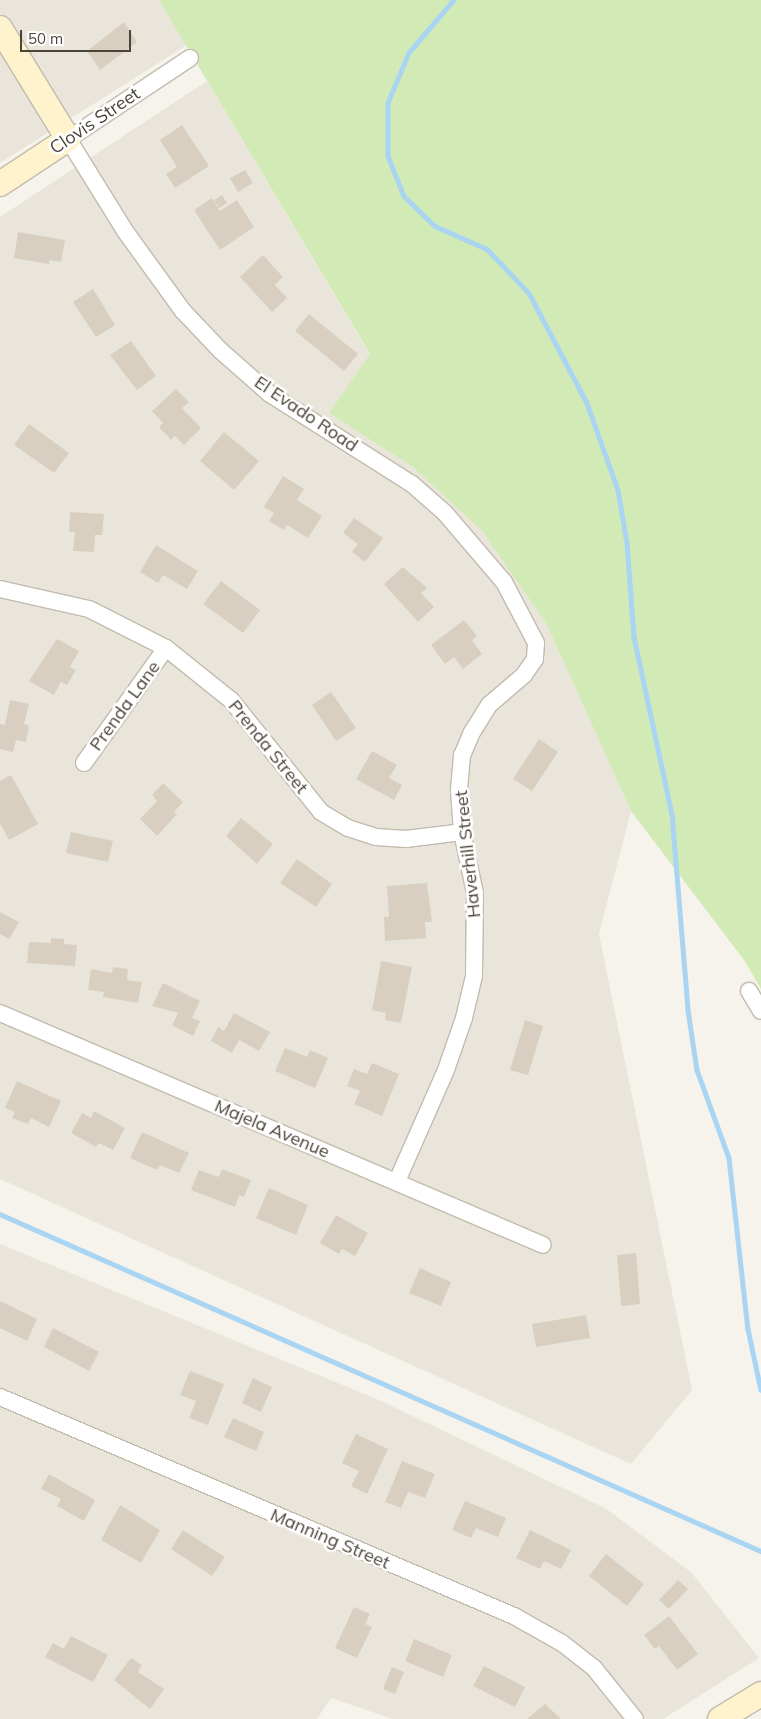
<!DOCTYPE html>
<html>
<head>
<meta charset="utf-8">
<style>
	body { margin:0 }
	#map { position:relative; width:761px; height:1719px; overflow:hidden; background:#f6f3ec; font-family:Mulish,sans-serif }
	div>[style] { position:absolute }
	.residential>* { inset:0; background:#eae5da }
	.green>* { inset:0; background:#d2eab5 }
	.stream>* { height:4.5px; margin:-2.25px; padding:0 2.25px; transform-origin:2.25px; border-radius:2.25px; background:#a9d4f2 }
	.building>* { inset:0; background:#d8cfc1 }
	.roads { filter:drop-shadow(1px 0 #c2bbae) drop-shadow(-1px 0 #c2bbae) drop-shadow(0 1px #c2bbae) drop-shadow(0 -1px #c2bbae) }
	.street>* { height:16px; margin:-8px; padding:0 8px; transform-origin:8px; border-radius:8px; background:#fff }
	.secondary>* { height:24px; margin:-12px; padding:0 12px; transform-origin:12px; border-radius:12px; background:#fff3cd }
	span { translate:-50% -50%; white-space:nowrap; text-align:center; line-height:1.15; -webkit-text-stroke:5px #fff; paint-order:stroke }
	.street-label { font-size:18px; color:#4b4439 }
	.scale { position:absolute; left:20px; top:30px; width:111px; height:22px; box-sizing:border-box; border:2px solid #4b4439; border-top:0; padding-left:6px; font-size:15px; line-height:18px; white-space:nowrap; color:#4b4439; -webkit-text-stroke:4px #fff; paint-order:stroke }
</style>
</head>
<body>
<div id="map">
	<div class="residential">
		<i style="clip-path:polygon(0 0,159px 0,187px 45px,0 163px)"></i>
		<i style="clip-path:polygon(207px 81px,370px 355px,329px 413px,414px 468px,482px 531px,546px 623px,631px 811px,599px 934px,692px 1390px,631px 1464px,0 1179px,0 217px)"></i>
		<i style="clip-path:polygon(0 1244px,379px 1400px,605px 1508px,691px 1572px,759px 1658px,663px 1719px,393px 1719px,331px 1698px,317px 1719px,0 1719px)"></i>
	</div>
	<div class="green">
		<i style="clip-path:polygon(159px 0,761px 0,761px 989px,744px 960px,631px 811px,546px 623px,482px 531px,414px 468px,329px 413px,370px 354px)"></i>
	</div>
	<div class="stream">
		<i style="left:454px;top:0;width:70px;rotate:130.3deg"></i>
		<i style="left:409px;top:53px;width:54px;rotate:112.8deg"></i>
		<i style="left:388px;top:103px;width:53px;rotate:90deg"></i>
		<i style="left:388px;top:156px;width:43px;rotate:68.2deg"></i>
		<i style="left:404px;top:196px;width:43px;rotate:44.1deg"></i>
		<i style="left:435px;top:226px;width:57px;rotate:23.9deg"></i>
		<i style="left:487px;top:249px;width:61px;rotate:46.3deg"></i>
		<i style="left:529px;top:293px;width:124px;rotate:62.2deg"></i>
		<i style="left:587px;top:403px;width:92px;rotate:70.4deg"></i>
		<i style="left:618px;top:490px;width:54px;rotate:80.4deg"></i>
		<i style="left:627px;top:543px;width:94px;rotate:85.7deg"></i>
		<i style="left:634px;top:637px;width:181px;rotate:77.9deg"></i>
		<i style="left:672px;top:814px;width:197px;rotate:85.3deg"></i>
		<i style="left:688px;top:1010px;width:61px;rotate:81.5deg"></i>
		<i style="left:697px;top:1070px;width:94px;rotate:70deg"></i>
		<i style="left:729px;top:1158px;width:172px;rotate:83.7deg"></i>
		<i style="left:748px;top:1329px;width:62px;rotate:78deg"></i>
		<i style="left:0;top:1214px;width:832px;rotate:23.89deg"></i>
	</div>
	<div class="building">
		<i style="clip-path:polygon(124px 22px,137px 42px,100px 70px,87px 51px)"></i>
		<i style="clip-path:polygon(182px 125px,209px 166px,175px 188px,166px 174px,177px 167px,160px 140px)"></i>
		<i style="clip-path:polygon(245px 170px,253px 183px,238px 192px,230px 178px)"></i>
		<i style="clip-path:polygon(222px 195px,227px 203px,219px 208px,214px 200px)"></i>
		<i style="clip-path:polygon(212px 198px,220px 211px,237px 200px,254px 227px,220px 250px,194px 210px)"></i>
		<i style="clip-path:polygon(18px 232px,65px 240px,61px 262px,50px 260px,49px 264px,14px 258px)"></i>
		<i style="clip-path:polygon(263px 255px,283px 277px,275px 285px,287px 298px,272px 312px,240px 277px)"></i>
		<i style="clip-path:polygon(93px 289px,115px 325px,96px 337px,73px 302px)"></i>
		<i style="clip-path:polygon(309px 314px,358px 354px,344px 371px,295px 331px)"></i>
		<i style="clip-path:polygon(131px 341px,156px 376px,137px 390px,110px 355px)"></i>
		<i style="clip-path:polygon(176px 389px,189px 402px,182px 408px,201px 428px,184px 445px,175px 436px,171px 440px,159px 427px,163px 423px,152px 411px)"></i>
		<i style="clip-path:polygon(29px 424px,69px 453px,54px 473px,14px 445px)"></i>
		<i style="clip-path:polygon(224px 432px,259px 461px,234px 490px,200px 461px)"></i>
		<i style="clip-path:polygon(283px 476px,304px 489px,297px 500px,322px 516px,308px 538px,287px 525px,284px 530px,269px 521px,274px 513px,264px 507px)"></i>
		<i style="clip-path:polygon(70px 512px,104px 514px,102px 535px,95px 535px,94px 552px,73px 551px,75px 532px,69px 532px)"></i>
		<i style="clip-path:polygon(354px 518px,383px 538px,365px 562px,352px 552px,358px 544px,343px 533px)"></i>
		<i style="clip-path:polygon(156px 545px,198px 571px,187px 589px,163px 575px,158px 583px,140px 572px)"></i>
		<i style="clip-path:polygon(403px 567px,427px 588px,421px 593px,434px 607px,418px 622px,384px 584px)"></i>
		<i style="clip-path:polygon(221px 581px,260px 610px,243px 633px,203px 604px)"></i>
		<i style="clip-path:polygon(464px 620px,477px 636px,472px 640px,482px 654px,463px 669px,454px 657px,445px 664px,431px 645px)"></i>
		<i style="clip-path:polygon(57px 639px,79px 651px,70px 667px,76px 670px,67px 685px,61px 682px,54px 695px,29px 681px)"></i>
		<i style="clip-path:polygon(331px 692px,356px 728px,336px 741px,312px 705px)"></i>
		<i style="clip-path:polygon(10px 700px,29px 704px,24px 724px,29px 726px,26px 742px,16px 740px,13px 752px,0 749px,0 724px,5px 725px)"></i>
		<i style="clip-path:polygon(539px 739px,558px 752px,532px 791px,513px 779px)"></i>
		<i style="clip-path:polygon(372px 751px,397px 765px,389px 778px,402px 785px,394px 800px,356px 779px)"></i>
		<i style="clip-path:polygon(11px 775px,38px 824px,9px 840px,0 823px,0 781px)"></i>
		<i style="clip-path:polygon(163px 783px,183px 802px,174px 812px,177px 814px,157px 836px,140px 819px,157px 801px,152px 795px)"></i>
		<i style="clip-path:polygon(241px 818px,273px 844px,257px 864px,226px 836px)"></i>
		<i style="clip-path:polygon(71px 832px,113px 841px,108px 862px,66px 853px)"></i>
		<i style="clip-path:polygon(297px 859px,332px 884px,316px 907px,280px 883px)"></i>
		<i style="clip-path:polygon(427px 883px,432px 922px,425px 922px,426px 938px,385px 941px,384px 917px,389px 917px,387px 886px)"></i>
		<i style="clip-path:polygon(0 912px,19px 922px,9px 939px,0 934px)"></i>
		<i style="clip-path:polygon(51px 938px,64px 939px,64px 944px,77px 945px,75px 966px,27px 963px,29px 942px,51px 943px)"></i>
		<i style="clip-path:polygon(381px 961px,412px 967px,401px 1023px,385px 1020px,386px 1013px,372px 1010px)"></i>
		<i style="clip-path:polygon(113px 967px,128px 969px,127px 980px,142px 982px,138px 1003px,103px 997px,104px 992px,88px 990px,91px 969px,112px 973px)"></i>
		<i style="clip-path:polygon(163px 983px,200px 1001px,192px 1018px,200px 1021px,193px 1036px,172px 1025px,178px 1013px,152px 1006px)"></i>
		<i style="clip-path:polygon(234px 1013px,270px 1032px,259px 1051px,239px 1040px,232px 1053px,211px 1041px,218px 1027px,224px 1031px)"></i>
		<i style="clip-path:polygon(525px 1020px,543px 1026px,528px 1075px,510px 1070px)"></i>
		<i style="clip-path:polygon(285px 1048px,307px 1057px,310px 1050px,328px 1058px,315px 1088px,275px 1071px)"></i>
		<i style="clip-path:polygon(372px 1063px,399px 1074px,382px 1116px,354px 1104px,360px 1091px,347px 1086px,354px 1069px,367px 1074px)"></i>
		<i style="clip-path:polygon(17px 1081px,61px 1101px,49px 1127px,31px 1118px,28px 1124px,12px 1118px,15px 1112px,5px 1108px)"></i>
		<i style="clip-path:polygon(94px 1111px,125px 1128px,113px 1150px,99px 1143px,96px 1147px,71px 1133px,82px 1113px,91px 1118px)"></i>
		<i style="clip-path:polygon(142px 1132px,189px 1153px,179px 1173px,160px 1165px,157px 1170px,130px 1158px)"></i>
		<i style="clip-path:polygon(222px 1169px,251px 1180px,244px 1197px,239px 1195px,235px 1207px,191px 1190px,199px 1170px,219px 1177px)"></i>
		<i style="clip-path:polygon(269px 1188px,308px 1205px,296px 1235px,256px 1218px)"></i>
		<i style="clip-path:polygon(336px 1215px,368px 1233px,355px 1256px,342px 1249px,339px 1254px,320px 1243px)"></i>
		<i style="clip-path:polygon(636px 1253px,640px 1304px,621px 1306px,617px 1255px)"></i>
		<i style="clip-path:polygon(420px 1268px,451px 1282px,441px 1306px,409px 1293px)"></i>
		<i style="clip-path:polygon(0 1301px,37px 1319px,27px 1341px,0 1328px)"></i>
		<i style="clip-path:polygon(586px 1315px,590px 1338px,536px 1347px,532px 1324px)"></i>
		<i style="clip-path:polygon(53px 1328px,99px 1352px,89px 1371px,44px 1347px)"></i>
		<i style="clip-path:polygon(190px 1371px,224px 1384px,208px 1425px,189px 1418px,196px 1401px,180px 1395px)"></i>
		<i style="clip-path:polygon(253px 1378px,272px 1387px,261px 1412px,242px 1403px)"></i>
		<i style="clip-path:polygon(233px 1418px,264px 1432px,256px 1451px,224px 1437px)"></i>
		<i style="clip-path:polygon(356px 1434px,388px 1449px,367px 1494px,351px 1486px,359px 1471px,342px 1463px)"></i>
		<i style="clip-path:polygon(402px 1461px,435px 1474px,425px 1498px,408px 1492px,401px 1508px,385px 1502px)"></i>
		<i style="clip-path:polygon(49px 1474px,95px 1500px,84px 1521px,57px 1506px,61px 1499px,41px 1489px)"></i>
		<i style="clip-path:polygon(465px 1501px,506px 1518px,498px 1537px,476px 1528px,471px 1538px,452px 1530px)"></i>
		<i style="clip-path:polygon(120px 1505px,160px 1530px,141px 1563px,101px 1540px)"></i>
		<i style="clip-path:polygon(183px 1530px,225px 1557px,212px 1576px,171px 1549px)"></i>
		<i style="clip-path:polygon(530px 1530px,571px 1550px,561px 1569px,544px 1561px,540px 1569px,516px 1558px)"></i>
		<i style="clip-path:polygon(606px 1554px,644px 1584px,627px 1606px,589px 1576px)"></i>
		<i style="clip-path:polygon(678px 1580px,688px 1589px,669px 1609px,659px 1600px)"></i>
		<i style="clip-path:polygon(354px 1607px,370px 1614px,365px 1624px,372px 1627px,357px 1658px,335px 1648px)"></i>
		<i style="clip-path:polygon(669px 1616px,698px 1654px,677px 1670px,659px 1646px,655px 1649px,644px 1635px)"></i>
		<i style="clip-path:polygon(71px 1636px,108px 1655px,93px 1682px,45px 1657px,53px 1643px,64px 1649px)"></i>
		<i style="clip-path:polygon(414px 1639px,452px 1655px,443px 1677px,405px 1661px)"></i>
		<i style="clip-path:polygon(131px 1658px,142px 1665px,138px 1672px,164px 1689px,150px 1709px,114px 1680px)"></i>
		<i style="clip-path:polygon(484px 1666px,525px 1687px,515px 1707px,473px 1686px)"></i>
		<i style="clip-path:polygon(392px 1667px,404px 1672px,395px 1694px,383px 1689px)"></i>
		<i style="clip-path:polygon(545px 1704px,561px 1719px,527px 1719px)"></i>
	</div>
	<div class="roads">
		<div class="street">
			<i style="left:190px;top:58px;width:146px;rotate:146.4deg"></i>
			<i style="left:68px;top:139px;width:108px;rotate:58.2deg"></i>
			<i style="left:125px;top:231px;width:99px;rotate:54.1deg"></i>
			<i style="left:183px;top:311px;width:55px;rotate:46.5deg"></i>
			<i style="left:221px;top:351px;width:65px;rotate:41.3deg"></i>
			<i style="left:270px;top:394px;width:168px;rotate:32.4deg"></i>
			<i style="left:412px;top:484px;width:44px;rotate:41.3deg"></i>
			<i style="left:445px;top:513px;width:91px;rotate:49.5deg"></i>
			<i style="left:504px;top:582px;width:69px;rotate:62.3deg"></i>
			<i style="left:536px;top:643px;width:16px;rotate:94deg"></i>
			<i style="left:535px;top:659px;width:19px;rotate:125deg"></i>
			<i style="left:524px;top:675px;width:46px;rotate:139.4deg"></i>
			<i style="left:489px;top:705px;width:32px;rotate:122deg"></i>
			<i style="left:472px;top:732px;width:25px;rotate:113deg"></i>
			<i style="left:462px;top:755px;width:36px;rotate:95deg"></i>
			<i style="left:459px;top:791px;width:41px;rotate:85.8deg"></i>
			<i style="left:462px;top:832px;width:62px;rotate:78deg"></i>
			<i style="left:475px;top:893px;width:83px;rotate:90.7deg"></i>
			<i style="left:474px;top:976px;width:43px;rotate:103.4deg"></i>
			<i style="left:464px;top:1018px;width:55px;rotate:109.1deg"></i>
			<i style="left:446px;top:1070px;width:121px;rotate:113.8deg"></i>
			<i style="left:0;top:589px;width:91px;rotate:12.7deg"></i>
			<i style="left:89px;top:609px;width:86px;rotate:26.9deg"></i>
			<i style="left:166px;top:648px;width:83px;rotate:38.7deg"></i>
			<i style="left:231px;top:700px;width:144px;rotate:51.2deg"></i>
			<i style="left:321px;top:812px;width:31px;rotate:31deg"></i>
			<i style="left:348px;top:828px;width:29px;rotate:18deg"></i>
			<i style="left:376px;top:837px;width:30px;rotate:4deg"></i>
			<i style="left:406px;top:839px;width:56px;rotate:-7.1deg"></i>
			<i style="left:84px;top:763px;width:141px;rotate:-54.5deg"></i>
			<i style="left:749px;top:991px;width:23px;rotate:59deg"></i>
			<i style="left:0;top:1013px;width:590px;rotate:23.13deg"></i>
			<i style="left:0;top:1397px;width:559px;rotate:23.08deg"></i>
			<i style="left:514px;top:1616px;width:55px;rotate:29.4deg"></i>
			<i style="left:562px;top:1643px;width:41px;rotate:38deg"></i>
			<i style="left:594px;top:1668px;width:65px;rotate:51.2deg"></i>
		</div>
		<div class="secondary">
			<i style="left:0;top:28px;width:130px;rotate:58.5deg"></i>
			<i style="left:68px;top:139px;width:82px;rotate:146.5deg"></i>
			<i style="left:720px;top:1719px;width:48px;rotate:-31.4deg"></i>
		</div>
	</div>
	<div class="street-label">
		<span style="left:95px;top:121px;rotate:-34deg">Clovis Street</span>
		<span style="left:306px;top:414px;rotate:34deg">El Evado Road</span>
		<span style="left:125px;top:706px;rotate:-54deg">Prenda Lane</span>
		<span style="left:268px;top:747px;rotate:51deg">Prenda Street</span>
		<span style="left:468px;top:854px;rotate:-96deg">Haverhill Street</span>
		<span style="left:272px;top:1129px;rotate:23deg">Majela Avenue</span>
		<span style="left:330px;top:1539px;rotate:23deg">Manning Street</span>
	</div>
	<div class="scale">50 m</div>
</div>
</body>
</html>
